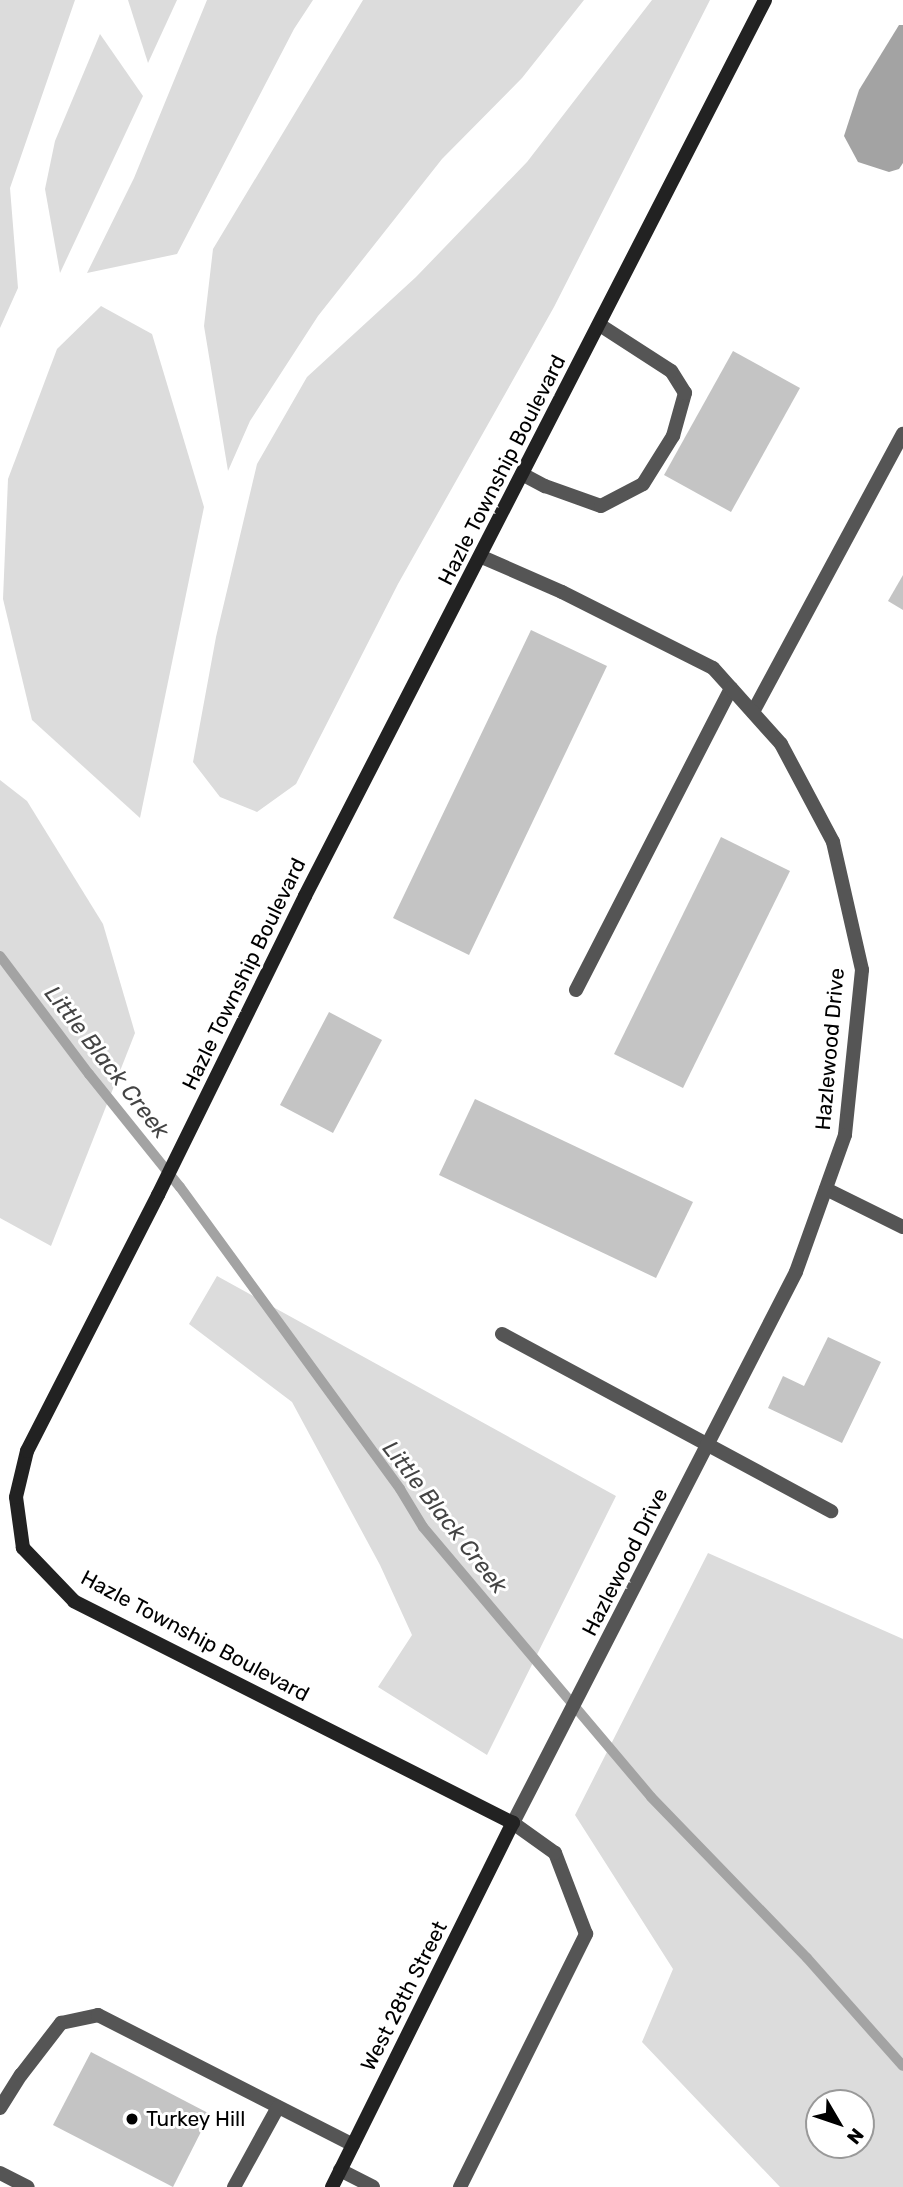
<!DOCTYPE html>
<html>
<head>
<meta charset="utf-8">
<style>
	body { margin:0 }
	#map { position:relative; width:903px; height:2187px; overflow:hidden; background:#fff; font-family:Rubik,sans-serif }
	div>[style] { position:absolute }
	.green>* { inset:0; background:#dcdcdc }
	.water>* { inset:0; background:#a3a3a3 }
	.stream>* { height:10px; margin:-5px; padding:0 5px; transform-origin:5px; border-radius:5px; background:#a3a3a3 }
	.building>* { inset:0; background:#c4c4c4 }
	.lane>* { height:14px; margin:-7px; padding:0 7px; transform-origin:7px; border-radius:7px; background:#555 }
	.street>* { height:14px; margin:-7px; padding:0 7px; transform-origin:7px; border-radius:7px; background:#555 }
	.secondary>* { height:14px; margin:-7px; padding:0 7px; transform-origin:7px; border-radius:7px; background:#222 }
	.dots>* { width:19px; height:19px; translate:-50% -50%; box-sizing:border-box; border:4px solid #fff; border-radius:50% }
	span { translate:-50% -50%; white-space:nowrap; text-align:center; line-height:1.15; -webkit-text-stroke:6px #fff; paint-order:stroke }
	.street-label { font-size:21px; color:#000 }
	.poi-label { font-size:21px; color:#000 }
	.left { translate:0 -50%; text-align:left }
	.water-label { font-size:23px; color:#444; font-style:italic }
	.north { position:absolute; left:805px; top:2089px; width:70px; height:70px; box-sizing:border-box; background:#fff; border:2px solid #999; border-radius:50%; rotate:129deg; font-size:19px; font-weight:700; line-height:28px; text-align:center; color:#000 }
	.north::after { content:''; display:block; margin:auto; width:24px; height:32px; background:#000; clip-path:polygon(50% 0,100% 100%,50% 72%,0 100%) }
</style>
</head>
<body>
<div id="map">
	<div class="green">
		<i style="clip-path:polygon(0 0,75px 0,10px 188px,18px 288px,0 328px)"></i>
		<i style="clip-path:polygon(128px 0,177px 0,148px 63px)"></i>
		<i style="clip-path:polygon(207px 0,313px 0,294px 29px,177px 254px,87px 273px,134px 178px)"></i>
		<i style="clip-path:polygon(363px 0,584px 0,522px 78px,442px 159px,318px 316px,250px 421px,228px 471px,204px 326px,213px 249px)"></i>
		<i style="clip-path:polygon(652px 0,710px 0,554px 307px,398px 584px,296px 784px,257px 812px,220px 797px,193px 762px,216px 637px,257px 464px,307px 377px,416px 277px,527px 162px)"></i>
		<i style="clip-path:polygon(100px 34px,143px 96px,60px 273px,45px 189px,55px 141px)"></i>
		<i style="clip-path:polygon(101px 306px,152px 334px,204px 507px,140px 818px,32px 720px,3px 599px,8px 479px,57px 349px)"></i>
		<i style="clip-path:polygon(0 780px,27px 801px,103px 924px,135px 1033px,51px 1246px,0 1218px)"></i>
		<i style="clip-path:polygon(217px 1276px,616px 1496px,487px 1755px,378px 1687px,412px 1635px,380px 1565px,292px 1402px,189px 1324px)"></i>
		<i style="clip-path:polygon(evenodd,708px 1553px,903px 1639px,903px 2187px,780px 2187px,642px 2042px,673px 1969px,575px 1815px,708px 1553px,819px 2103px,861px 2103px,861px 2145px,819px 2145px,819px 2103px)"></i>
	</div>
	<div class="water">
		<i style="clip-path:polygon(899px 25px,903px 25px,903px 163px,899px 169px,889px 172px,858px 162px,844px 136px,859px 90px)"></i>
	</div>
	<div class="stream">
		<i style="left:0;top:956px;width:148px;rotate:53deg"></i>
		<i style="left:89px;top:1074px;width:145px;rotate:51.2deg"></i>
		<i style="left:180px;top:1187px;width:374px;rotate:53.9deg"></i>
		<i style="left:400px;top:1489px;width:44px;rotate:58.8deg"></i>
		<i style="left:423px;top:1527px;width:353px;rotate:49.8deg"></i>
		<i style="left:651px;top:1797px;width:224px;rotate:45.9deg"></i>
		<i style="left:807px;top:1958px;width:144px;rotate:48.4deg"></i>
	</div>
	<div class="building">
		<i style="clip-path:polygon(733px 351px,800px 388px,731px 512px,664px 475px)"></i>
		<i style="clip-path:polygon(903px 575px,903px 610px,888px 601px)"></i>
		<i style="clip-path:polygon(531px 630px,607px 666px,469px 955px,393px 918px)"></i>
		<i style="clip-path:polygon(721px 837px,790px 871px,683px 1088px,614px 1054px)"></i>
		<i style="clip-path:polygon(329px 1012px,382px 1040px,333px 1133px,280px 1105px)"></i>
		<i style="clip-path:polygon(475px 1099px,693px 1202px,656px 1278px,439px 1175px)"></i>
		<i style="clip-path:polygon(828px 1337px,881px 1362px,842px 1443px,768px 1408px,783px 1376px,804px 1386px)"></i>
		<i style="clip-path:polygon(91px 2052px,210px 2114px,173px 2187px,53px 2125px)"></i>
	</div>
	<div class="lane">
		<i style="left:522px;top:474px;width:26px;rotate:28deg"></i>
		<i style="left:545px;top:486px;width:59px;rotate:19.7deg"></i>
		<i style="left:601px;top:506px;width:47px;rotate:-27.6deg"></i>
		<i style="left:643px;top:484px;width:57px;rotate:-58deg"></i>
		<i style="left:673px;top:436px;width:45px;rotate:-74.4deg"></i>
		<i style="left:685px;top:393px;width:26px;rotate:-122deg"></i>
		<i style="left:671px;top:371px;width:85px;rotate:-147.1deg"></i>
		<i style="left:753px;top:712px;width:316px;rotate:-61.7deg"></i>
		<i style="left:576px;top:990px;width:339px;rotate:-62.8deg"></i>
		<i style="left:826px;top:1189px;width:86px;rotate:26.3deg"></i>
		<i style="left:502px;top:1334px;width:374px;rotate:28.3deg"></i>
		<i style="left:0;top:2108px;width:39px;rotate:-58deg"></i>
		<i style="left:21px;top:2075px;width:66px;rotate:-52.4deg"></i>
		<i style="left:61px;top:2023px;width:38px;rotate:-12deg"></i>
		<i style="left:98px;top:2015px;width:286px;rotate:27deg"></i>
		<i style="left:340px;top:2170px;width:37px;rotate:27deg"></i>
		<i style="left:0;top:2173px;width:31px;rotate:27deg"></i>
		<i style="left:234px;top:2187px;width:91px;rotate:-61.2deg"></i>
		<i style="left:460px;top:2187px;width:283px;rotate:-63.5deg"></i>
		<i style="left:586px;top:1934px;width:87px;rotate:-110.9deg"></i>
		<i style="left:555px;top:1853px;width:52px;rotate:-144.5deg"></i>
	</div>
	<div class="street">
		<i style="left:482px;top:557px;width:87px;rotate:23.6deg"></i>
		<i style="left:562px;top:592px;width:169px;rotate:26.7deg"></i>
		<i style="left:713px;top:668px;width:27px;rotate:48deg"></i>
		<i style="left:731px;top:688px;width:75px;rotate:48.2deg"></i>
		<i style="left:781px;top:744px;width:111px;rotate:62deg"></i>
		<i style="left:833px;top:842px;width:131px;rotate:77.2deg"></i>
		<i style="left:862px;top:970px;width:166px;rotate:95.9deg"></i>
		<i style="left:845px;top:1135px;width:145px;rotate:109.7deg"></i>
		<i style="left:796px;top:1272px;width:619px;rotate:117.19deg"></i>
	</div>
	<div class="secondary">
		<i style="left:332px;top:2187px;width:407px;rotate:-63.6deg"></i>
		<i style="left:513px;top:1823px;width:492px;rotate:-153.2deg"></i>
		<i style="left:74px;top:1601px;width:74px;rotate:-133.9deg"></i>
		<i style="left:23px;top:1548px;width:51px;rotate:-97.8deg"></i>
		<i style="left:16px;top:1497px;width:47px;rotate:-76.6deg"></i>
		<i style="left:27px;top:1451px;width:288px;rotate:-62.9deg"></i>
		<i style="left:158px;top:1195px;width:333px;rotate:-63.8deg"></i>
		<i style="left:305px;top:896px;width:1007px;rotate:-62.82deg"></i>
	</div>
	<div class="dots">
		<i style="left:132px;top:2119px;background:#000"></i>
	</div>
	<div class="street-label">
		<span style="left:502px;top:470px;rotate:-63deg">Hazle Township Boulevard</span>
		<span style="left:244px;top:974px;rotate:-64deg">Hazle Township Boulevard</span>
		<span style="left:830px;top:1049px;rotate:-85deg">Hazlewood Drive</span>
		<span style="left:625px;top:1562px;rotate:-63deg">Hazlewood Drive</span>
		<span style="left:195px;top:1636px;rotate:28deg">Hazle Township Boulevard</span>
		<span style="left:404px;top:1996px;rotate:-63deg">West 28th Street</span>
	</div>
	<div class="poi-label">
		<span class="left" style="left:146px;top:2119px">Turkey Hill</span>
	</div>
	<div class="water-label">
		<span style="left:107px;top:1062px;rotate:52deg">Little Black Creek</span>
		<span style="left:445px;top:1517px;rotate:52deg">Little Black Creek</span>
	</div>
	<div class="north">N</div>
</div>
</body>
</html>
